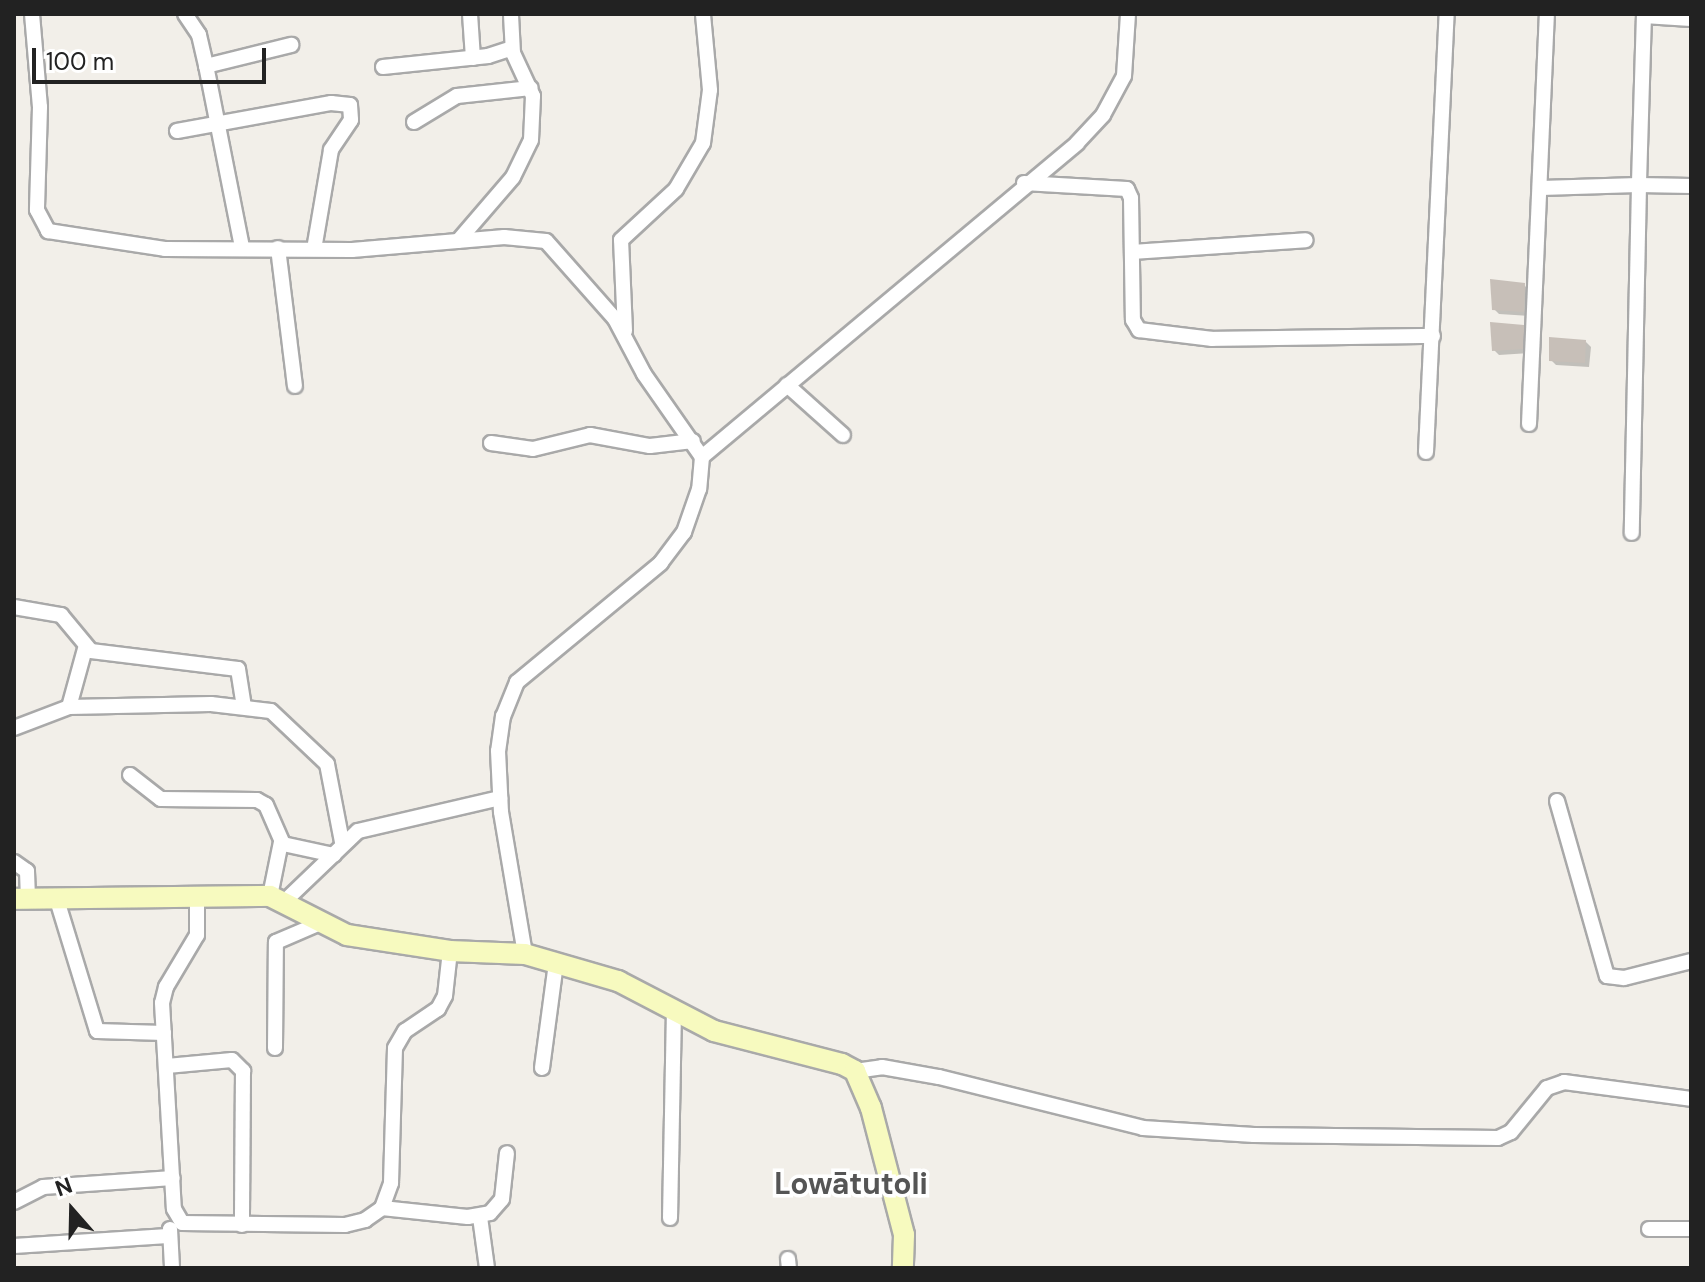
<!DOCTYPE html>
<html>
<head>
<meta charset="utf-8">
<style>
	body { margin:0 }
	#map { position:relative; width:1705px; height:1282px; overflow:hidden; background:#f2efe9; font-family:"DM Sans",sans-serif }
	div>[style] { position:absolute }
	.shadow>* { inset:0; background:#0003 }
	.building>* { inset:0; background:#c7bfb8 }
	.roads { filter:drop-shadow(2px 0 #a9a9a9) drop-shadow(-2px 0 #a9a9a9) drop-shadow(0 2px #a9a9a9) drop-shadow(0 -2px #a9a9a9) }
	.street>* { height:14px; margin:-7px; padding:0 7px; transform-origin:7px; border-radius:7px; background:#fff }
	.secondary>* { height:20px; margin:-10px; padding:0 10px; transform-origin:10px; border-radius:10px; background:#f7fabf }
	span { translate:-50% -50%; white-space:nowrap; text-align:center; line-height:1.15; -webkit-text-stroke:7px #fff; paint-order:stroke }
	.district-label { font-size:30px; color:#555; font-weight:700 }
	.frame { position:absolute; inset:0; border:16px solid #222; pointer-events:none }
	.north { position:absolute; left:32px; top:1170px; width:80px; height:80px; -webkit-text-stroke:6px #fff; paint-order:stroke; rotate:340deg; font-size:22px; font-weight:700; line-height:32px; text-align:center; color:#222 }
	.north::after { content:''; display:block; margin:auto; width:28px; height:36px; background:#222; clip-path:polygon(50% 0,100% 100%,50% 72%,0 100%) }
	.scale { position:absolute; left:32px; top:48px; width:234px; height:36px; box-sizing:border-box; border:4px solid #222; border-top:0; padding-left:10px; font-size:24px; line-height:28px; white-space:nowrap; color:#222; -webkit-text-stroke:6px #fff; paint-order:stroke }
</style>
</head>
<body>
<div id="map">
	<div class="shadow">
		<i style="clip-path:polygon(1524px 285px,1529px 290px,1528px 316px,1499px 314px,1494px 309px)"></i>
		<i style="clip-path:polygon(1523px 327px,1528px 353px,1499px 355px,1494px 350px)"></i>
		<i style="clip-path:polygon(1586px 342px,1591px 347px,1589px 367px,1556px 365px,1551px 360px)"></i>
	</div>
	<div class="building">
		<i style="clip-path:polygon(1490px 279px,1525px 283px,1524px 312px,1492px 310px)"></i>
		<i style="clip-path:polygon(1490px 322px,1524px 325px,1524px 349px,1492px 351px)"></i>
		<i style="clip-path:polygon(1549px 337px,1586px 340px,1585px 363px,1549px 361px)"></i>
	</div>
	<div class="roads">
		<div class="street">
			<i style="left:32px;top:14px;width:93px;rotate:85.1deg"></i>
			<i style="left:40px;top:107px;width:103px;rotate:91.7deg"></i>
			<i style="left:37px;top:210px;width:24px;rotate:62deg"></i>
			<i style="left:48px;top:231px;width:118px;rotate:8.7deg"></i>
			<i style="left:165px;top:249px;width:187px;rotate:0.3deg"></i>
			<i style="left:352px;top:250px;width:153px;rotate:-4.9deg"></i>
			<i style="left:504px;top:237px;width:42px;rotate:5.4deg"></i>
			<i style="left:546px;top:241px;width:104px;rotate:48.5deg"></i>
			<i style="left:615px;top:319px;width:62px;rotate:62.2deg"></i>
			<i style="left:644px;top:374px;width:101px;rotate:55.1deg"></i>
			<i style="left:702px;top:457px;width:32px;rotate:95deg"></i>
			<i style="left:699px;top:489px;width:46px;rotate:109.2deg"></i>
			<i style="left:684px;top:532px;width:39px;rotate:127deg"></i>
			<i style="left:661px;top:563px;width:187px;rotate:140.4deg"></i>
			<i style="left:517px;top:682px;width:37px;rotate:112deg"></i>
			<i style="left:503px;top:716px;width:35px;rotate:98deg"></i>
			<i style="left:498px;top:751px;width:61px;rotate:87.2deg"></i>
			<i style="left:501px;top:812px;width:144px;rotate:80.4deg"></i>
			<i style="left:185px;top:14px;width:25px;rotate:56deg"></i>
			<i style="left:199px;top:35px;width:32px;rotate:77deg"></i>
			<i style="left:470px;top:14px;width:44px;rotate:86.1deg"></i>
			<i style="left:1644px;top:14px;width:171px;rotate:91.7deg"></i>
			<i style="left:1639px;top:185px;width:52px;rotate:1.1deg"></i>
			<i style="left:1644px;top:16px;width:47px;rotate:3.7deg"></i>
			<i style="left:383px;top:67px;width:106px;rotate:-6deg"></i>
			<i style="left:488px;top:56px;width:25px;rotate:-18deg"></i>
			<i style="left:414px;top:122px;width:50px;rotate:-31.2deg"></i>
			<i style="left:457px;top:96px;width:74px;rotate:-6.2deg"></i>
			<i style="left:177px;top:131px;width:157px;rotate:-10.3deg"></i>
			<i style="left:331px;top:103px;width:19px;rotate:6deg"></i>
			<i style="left:350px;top:105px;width:15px;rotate:86deg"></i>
			<i style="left:351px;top:120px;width:36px;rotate:124deg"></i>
			<i style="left:331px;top:150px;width:100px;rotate:99.7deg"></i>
			<i style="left:1024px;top:183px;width:103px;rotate:3.3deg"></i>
			<i style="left:1127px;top:189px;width:10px;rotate:66deg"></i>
			<i style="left:1131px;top:198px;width:122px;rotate:89.1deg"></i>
			<i style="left:1133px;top:320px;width:12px;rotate:59deg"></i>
			<i style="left:1139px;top:330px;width:74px;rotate:7deg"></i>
			<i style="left:1212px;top:339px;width:221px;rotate:-0.8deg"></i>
			<i style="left:1540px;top:188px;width:99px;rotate:-1.7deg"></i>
			<i style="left:1639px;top:185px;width:348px;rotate:91.2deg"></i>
			<i style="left:458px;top:241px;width:84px;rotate:-49.3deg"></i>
			<i style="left:513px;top:177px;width:41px;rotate:-64.1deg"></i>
			<i style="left:531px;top:140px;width:44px;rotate:-87.4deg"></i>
			<i style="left:533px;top:96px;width:47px;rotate:-114.9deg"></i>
			<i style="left:513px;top:53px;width:39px;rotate:-93deg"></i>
			<i style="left:242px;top:247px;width:185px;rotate:-101.2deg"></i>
			<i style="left:206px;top:66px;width:88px;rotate:-13.9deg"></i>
			<i style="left:278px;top:248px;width:139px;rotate:83deg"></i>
			<i style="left:1132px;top:252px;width:174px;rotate:-3.9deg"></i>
			<i style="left:625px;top:331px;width:91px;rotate:-92.5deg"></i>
			<i style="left:621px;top:240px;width:75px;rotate:-42.8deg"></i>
			<i style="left:676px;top:189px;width:53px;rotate:-59.6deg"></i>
			<i style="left:703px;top:143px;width:53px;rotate:-82.5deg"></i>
			<i style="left:710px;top:90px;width:76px;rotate:-95.3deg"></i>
			<i style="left:787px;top:385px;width:75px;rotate:41.8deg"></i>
			<i style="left:1529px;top:424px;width:410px;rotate:-87.5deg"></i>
			<i style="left:491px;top:443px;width:42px;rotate:8.1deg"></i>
			<i style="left:533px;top:449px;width:59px;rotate:-13.8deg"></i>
			<i style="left:590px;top:435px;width:61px;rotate:10.4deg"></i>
			<i style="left:650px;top:446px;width:43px;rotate:-6.6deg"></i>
			<i style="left:1426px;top:452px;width:439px;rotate:-87.3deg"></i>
			<i style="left:702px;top:457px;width:489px;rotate:-39.9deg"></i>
			<i style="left:1077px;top:143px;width:38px;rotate:-47deg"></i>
			<i style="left:1103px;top:115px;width:44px;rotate:-61.7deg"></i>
			<i style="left:1124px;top:76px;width:62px;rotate:-86.3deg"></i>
			<i style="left:14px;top:607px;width:48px;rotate:9.7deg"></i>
			<i style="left:61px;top:615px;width:47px;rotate:50.2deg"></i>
			<i style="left:91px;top:651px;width:148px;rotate:7deg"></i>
			<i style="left:238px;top:669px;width:36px;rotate:81deg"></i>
			<i style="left:69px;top:707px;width:142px;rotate:-1.2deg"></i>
			<i style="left:211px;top:704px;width:60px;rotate:6.7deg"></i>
			<i style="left:271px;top:711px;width:77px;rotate:43.4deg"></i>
			<i style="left:327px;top:764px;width:79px;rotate:79.1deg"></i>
			<i style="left:14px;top:728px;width:59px;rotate:-20.9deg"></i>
			<i style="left:69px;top:707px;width:60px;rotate:-74.6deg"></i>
			<i style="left:130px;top:775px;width:39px;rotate:38deg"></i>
			<i style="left:161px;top:799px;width:96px;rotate:0.6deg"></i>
			<i style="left:257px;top:800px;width:10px;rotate:29deg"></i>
			<i style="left:266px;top:805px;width:43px;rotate:66.4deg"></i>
			<i style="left:283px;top:844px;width:52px;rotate:12.2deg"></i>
			<i style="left:1557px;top:801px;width:182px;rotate:74.1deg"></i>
			<i style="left:1607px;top:976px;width:17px;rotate:7deg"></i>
			<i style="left:1624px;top:978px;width:69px;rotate:-14.2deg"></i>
			<i style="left:14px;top:862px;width:16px;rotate:35deg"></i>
			<i style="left:27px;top:871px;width:29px;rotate:88deg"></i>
			<i style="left:197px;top:895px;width:40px;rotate:90deg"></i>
			<i style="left:197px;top:935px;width:61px;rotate:120.8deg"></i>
			<i style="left:166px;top:987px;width:16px;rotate:104deg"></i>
			<i style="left:162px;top:1003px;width:206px;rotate:86.7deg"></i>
			<i style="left:174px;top:1209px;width:16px;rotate:60deg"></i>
			<i style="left:182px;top:1223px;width:163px;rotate:0.7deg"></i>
			<i style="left:345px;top:1225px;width:21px;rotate:-14deg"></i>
			<i style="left:365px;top:1220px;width:21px;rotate:-35deg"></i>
			<i style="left:382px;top:1208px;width:27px;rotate:-70deg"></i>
			<i style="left:391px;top:1183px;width:135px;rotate:-88.3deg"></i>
			<i style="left:395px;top:1048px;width:20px;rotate:-60deg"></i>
			<i style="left:405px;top:1031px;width:40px;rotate:-34deg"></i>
			<i style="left:438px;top:1009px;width:15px;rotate:-62deg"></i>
			<i style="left:445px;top:996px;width:45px;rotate:-83.7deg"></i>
			<i style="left:270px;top:896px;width:55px;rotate:-78.5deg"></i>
			<i style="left:57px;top:900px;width:137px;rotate:73deg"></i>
			<i style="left:97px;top:1031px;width:67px;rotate:1.7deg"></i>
			<i style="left:285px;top:901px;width:101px;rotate:-43.8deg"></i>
			<i style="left:358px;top:831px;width:146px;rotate:-13.1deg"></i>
			<i style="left:275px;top:1048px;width:106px;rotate:-89.5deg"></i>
			<i style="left:276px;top:942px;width:46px;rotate:-23.2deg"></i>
			<i style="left:167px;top:1066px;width:65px;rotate:-5.3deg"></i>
			<i style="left:232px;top:1060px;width:16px;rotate:45deg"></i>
			<i style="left:243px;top:1071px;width:154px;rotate:90.4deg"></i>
			<i style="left:542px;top:1068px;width:106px;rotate:-82.4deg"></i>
			<i style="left:855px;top:1071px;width:27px;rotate:-8deg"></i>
			<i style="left:882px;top:1067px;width:58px;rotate:10deg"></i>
			<i style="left:939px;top:1077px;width:210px;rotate:14deg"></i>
			<i style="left:1143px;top:1128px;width:111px;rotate:3.6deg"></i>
			<i style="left:1254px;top:1135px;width:244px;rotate:0.7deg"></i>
			<i style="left:1498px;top:1138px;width:14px;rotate:-25deg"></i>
			<i style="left:1511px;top:1132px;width:57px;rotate:-50.7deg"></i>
			<i style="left:1547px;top:1088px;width:18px;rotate:-19deg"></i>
			<i style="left:1564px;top:1082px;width:128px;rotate:7.6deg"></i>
			<i style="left:14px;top:1202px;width:33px;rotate:-27deg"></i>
			<i style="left:43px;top:1187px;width:130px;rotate:-4deg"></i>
			<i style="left:382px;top:1208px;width:86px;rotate:6deg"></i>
			<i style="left:468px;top:1217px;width:22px;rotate:-10deg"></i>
			<i style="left:490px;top:1213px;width:18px;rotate:-49deg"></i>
			<i style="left:502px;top:1199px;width:46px;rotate:-83.8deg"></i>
			<i style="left:480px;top:1217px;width:51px;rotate:82.2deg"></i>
			<i style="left:670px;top:1218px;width:209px;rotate:-88.9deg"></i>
			<i style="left:170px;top:1229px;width:39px;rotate:87deg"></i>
			<i style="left:1649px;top:1229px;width:42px"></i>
			<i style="left:14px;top:1246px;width:154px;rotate:-3.7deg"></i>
			<i style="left:788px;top:1259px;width:9px;rotate:84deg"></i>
		</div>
		<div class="secondary">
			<i style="left:14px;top:899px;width:256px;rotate:-0.7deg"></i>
			<i style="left:270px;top:896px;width:86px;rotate:26.9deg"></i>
			<i style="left:347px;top:935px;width:104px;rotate:8.8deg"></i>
			<i style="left:450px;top:951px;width:75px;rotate:2.3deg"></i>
			<i style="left:525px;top:954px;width:97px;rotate:16.2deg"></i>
			<i style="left:618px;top:981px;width:108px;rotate:27.5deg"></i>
			<i style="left:714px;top:1031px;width:132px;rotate:14.5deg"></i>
			<i style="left:842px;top:1064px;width:15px;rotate:28deg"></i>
			<i style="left:855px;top:1071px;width:40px;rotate:66.6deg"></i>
			<i style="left:871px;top:1108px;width:131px;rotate:75.4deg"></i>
			<i style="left:904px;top:1235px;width:33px;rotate:92deg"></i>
		</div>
	</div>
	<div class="district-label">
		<span style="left:851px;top:1184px">Lowātutoli</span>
	</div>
	<div class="frame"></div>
	<div class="north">N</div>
	<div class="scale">100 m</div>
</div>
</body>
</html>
